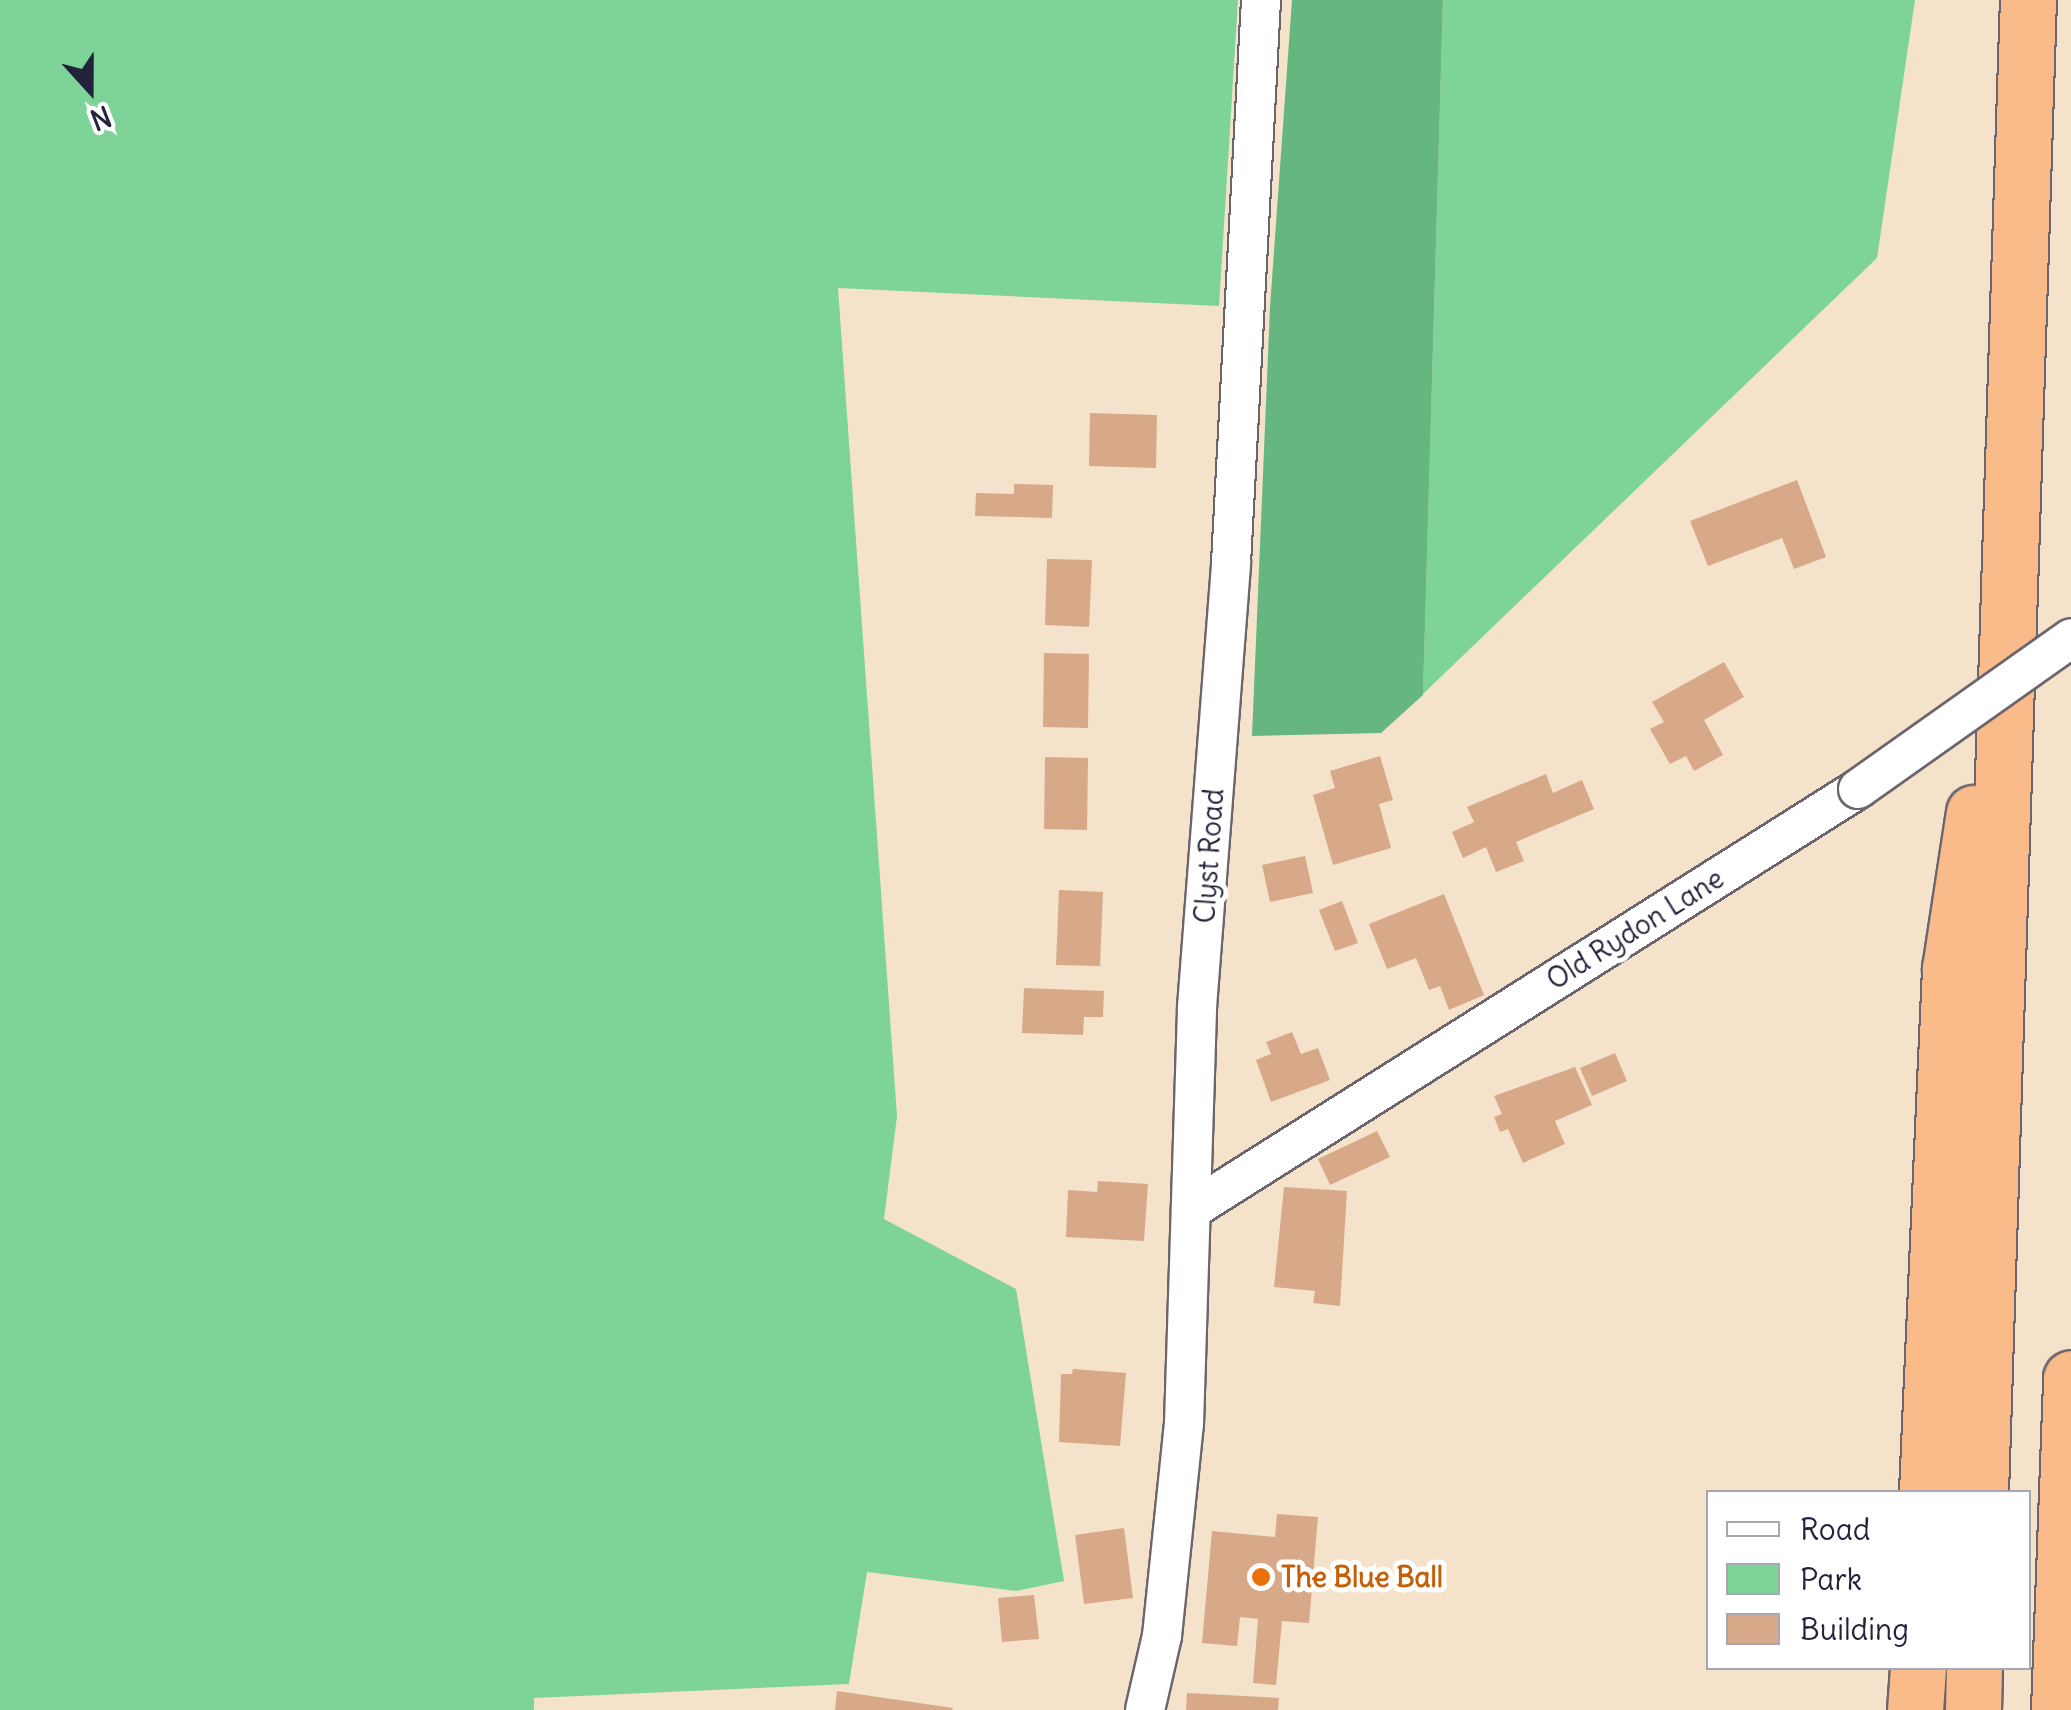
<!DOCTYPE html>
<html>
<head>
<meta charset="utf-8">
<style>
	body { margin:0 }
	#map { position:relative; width:2071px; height:1710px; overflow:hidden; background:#f5e2ca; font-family:Delius,sans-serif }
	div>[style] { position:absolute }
	.green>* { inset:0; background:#7ed498 }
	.forest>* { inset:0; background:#66b680 }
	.building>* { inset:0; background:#d7a989 }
	.roads { filter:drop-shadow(2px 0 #6c656d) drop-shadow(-2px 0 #6c656d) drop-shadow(0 2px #6c656d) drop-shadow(0 -2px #6c656d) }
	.minor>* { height:38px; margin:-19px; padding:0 19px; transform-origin:19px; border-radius:19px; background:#fff }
	.highway>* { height:55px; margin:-27.5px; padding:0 27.5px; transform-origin:27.5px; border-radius:27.5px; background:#fabb8b }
	.bridges { filter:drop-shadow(2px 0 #6c656d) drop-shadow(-2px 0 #6c656d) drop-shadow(0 2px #6c656d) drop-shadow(0 -2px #6c656d) }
	.minor-bridge>* { height:38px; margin:-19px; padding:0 19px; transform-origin:19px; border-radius:19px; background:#fff }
	.dots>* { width:28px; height:28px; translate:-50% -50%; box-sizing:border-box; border:5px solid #fff; border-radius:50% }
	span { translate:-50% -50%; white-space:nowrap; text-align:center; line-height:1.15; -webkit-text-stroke:10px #fff; paint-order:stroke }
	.street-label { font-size:28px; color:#22223b }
	.food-label { font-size:28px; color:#c56008; font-weight:700 }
	.left { translate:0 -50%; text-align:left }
	.legend { position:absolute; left:1706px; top:1490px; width:325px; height:180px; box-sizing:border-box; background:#fff; border:2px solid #a7a7b1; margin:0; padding:12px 18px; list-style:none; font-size:30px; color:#22223b }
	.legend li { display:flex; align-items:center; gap:20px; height:50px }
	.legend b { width:50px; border:2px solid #a7a7b1 }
	.north { position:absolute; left:40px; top:40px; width:100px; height:100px; -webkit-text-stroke:8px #fff; paint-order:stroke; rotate:159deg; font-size:28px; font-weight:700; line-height:40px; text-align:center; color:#22223b }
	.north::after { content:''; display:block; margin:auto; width:35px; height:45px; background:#22223b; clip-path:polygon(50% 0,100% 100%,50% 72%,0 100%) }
</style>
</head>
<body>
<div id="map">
	<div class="green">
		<i style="clip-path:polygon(0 0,1238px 0,1219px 306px,838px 288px,897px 1116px,884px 1219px,1016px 1289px,1064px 1581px,1016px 1591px,867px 1572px,849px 1684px,534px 1698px,534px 1710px,0 1710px)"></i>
		<i style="clip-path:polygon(1443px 0,1915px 0,1877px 258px,1423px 694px)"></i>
	</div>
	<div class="forest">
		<i style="clip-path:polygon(1292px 0,1443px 0,1423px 695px,1381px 733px,1252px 736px,1270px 307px)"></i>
	</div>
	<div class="building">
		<i style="clip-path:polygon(1090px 413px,1157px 415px,1156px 468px,1089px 466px)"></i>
		<i style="clip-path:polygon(1797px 480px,1826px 557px,1794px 569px,1782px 538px,1708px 566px,1690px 521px)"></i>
		<i style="clip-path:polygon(1014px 484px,1053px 485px,1052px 518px,975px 516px,976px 493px,1014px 494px)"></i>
		<i style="clip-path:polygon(1047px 559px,1092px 560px,1089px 627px,1045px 625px)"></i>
		<i style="clip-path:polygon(1044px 653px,1089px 654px,1088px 728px,1043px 727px)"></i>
		<i style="clip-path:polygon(1724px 662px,1744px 697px,1704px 720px,1723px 755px,1694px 771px,1686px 756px,1670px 764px,1650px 729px,1664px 722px,1652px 702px)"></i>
		<i style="clip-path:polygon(1380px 756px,1393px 800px,1379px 804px,1391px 848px,1333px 865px,1313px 795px,1335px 788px,1330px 771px)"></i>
		<i style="clip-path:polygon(1045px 757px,1088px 758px,1087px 830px,1044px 829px)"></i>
		<i style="clip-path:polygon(1546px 774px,1553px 793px,1582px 780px,1594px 809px,1516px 842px,1524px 861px,1496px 872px,1486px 847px,1463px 858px,1452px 832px,1474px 822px,1467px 807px)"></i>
		<i style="clip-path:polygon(1305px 856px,1313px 893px,1270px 902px,1262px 865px)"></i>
		<i style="clip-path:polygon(1059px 890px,1103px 892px,1100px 966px,1056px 965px)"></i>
		<i style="clip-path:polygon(1444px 894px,1484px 995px,1449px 1010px,1440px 986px,1429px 990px,1416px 958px,1387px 969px,1369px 924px)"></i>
		<i style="clip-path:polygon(1342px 901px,1358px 943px,1335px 951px,1319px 910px)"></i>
		<i style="clip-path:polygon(1024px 988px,1104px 991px,1103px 1017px,1084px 1017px,1083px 1035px,1022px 1033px)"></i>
		<i style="clip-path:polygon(1292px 1032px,1301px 1054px,1318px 1048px,1330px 1080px,1271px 1102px,1256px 1060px,1271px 1054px,1266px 1042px)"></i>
		<i style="clip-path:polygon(1615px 1053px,1627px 1081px,1592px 1096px,1580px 1068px)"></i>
		<i style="clip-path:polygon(1575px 1067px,1592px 1105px,1555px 1121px,1565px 1144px,1523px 1163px,1508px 1129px,1500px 1132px,1494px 1117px,1502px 1114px,1494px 1096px)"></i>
		<i style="clip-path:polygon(1377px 1131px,1390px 1157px,1330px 1185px,1318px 1159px)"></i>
		<i style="clip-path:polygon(1098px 1181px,1148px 1184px,1144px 1241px,1066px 1237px,1068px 1190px,1097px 1192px)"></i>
		<i style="clip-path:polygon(1284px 1187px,1347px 1191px,1340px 1306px,1313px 1303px,1315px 1291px,1274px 1287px)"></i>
		<i style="clip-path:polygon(1073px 1369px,1126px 1373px,1120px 1446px,1059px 1442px,1061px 1374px,1072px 1374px)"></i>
		<i style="clip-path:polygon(1277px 1514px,1318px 1517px,1309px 1623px,1282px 1621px,1276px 1685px,1253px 1683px,1258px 1619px,1240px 1617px,1237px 1646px,1202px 1643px,1212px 1531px,1275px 1537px)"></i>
		<i style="clip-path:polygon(1124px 1528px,1133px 1598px,1084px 1604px,1075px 1535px)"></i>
		<i style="clip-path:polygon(1034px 1595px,1039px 1639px,1002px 1642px,998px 1598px)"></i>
		<i style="clip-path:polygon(837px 1691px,953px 1708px,952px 1710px,835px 1710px)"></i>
		<i style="clip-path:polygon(1187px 1693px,1279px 1698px,1278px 1710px,1186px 1710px)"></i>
	</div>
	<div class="roads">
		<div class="minor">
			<i style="left:1191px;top:1210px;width:789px;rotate:-32.26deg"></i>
			<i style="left:1145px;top:1710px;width:76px;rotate:-77.1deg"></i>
			<i style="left:1162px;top:1636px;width:213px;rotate:-84.1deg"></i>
			<i style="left:1184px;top:1424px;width:417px;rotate:-88.2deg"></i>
			<i style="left:1197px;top:1007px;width:445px;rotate:-85.6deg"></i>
			<i style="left:1231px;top:563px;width:564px;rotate:-86.95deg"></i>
		</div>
		<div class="highway">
			<i style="left:1927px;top:1492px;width:524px;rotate:-87.48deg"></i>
			<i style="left:1950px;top:969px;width:158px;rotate:-81.3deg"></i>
			<i style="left:1980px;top:1492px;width:1493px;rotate:-88.16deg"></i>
			<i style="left:1915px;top:1710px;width:42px;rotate:-85.9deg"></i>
			<i style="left:1973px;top:1710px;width:42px;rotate:-88.6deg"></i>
			<i style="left:2059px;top:1710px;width:332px;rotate:-87.9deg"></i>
		</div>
	</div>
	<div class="bridges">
		<div class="minor-bridge">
			<i style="left:1858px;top:789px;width:261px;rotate:-35.3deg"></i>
		</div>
	</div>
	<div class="dots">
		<i style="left:1261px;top:1577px;background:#e8710a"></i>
	</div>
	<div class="street-label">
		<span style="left:1209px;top:856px;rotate:-86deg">Clyst Road</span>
		<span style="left:1635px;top:929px;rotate:-32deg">Old Rydon Lane</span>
	</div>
	<div class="food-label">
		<span class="left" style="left:1281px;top:1577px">The Blue Ball</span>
	</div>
	<ul class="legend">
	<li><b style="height:12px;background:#fff"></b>Road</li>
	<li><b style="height:28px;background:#7ed498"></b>Park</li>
	<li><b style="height:28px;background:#d7a989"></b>Building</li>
	</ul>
	<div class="north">N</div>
</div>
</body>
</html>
